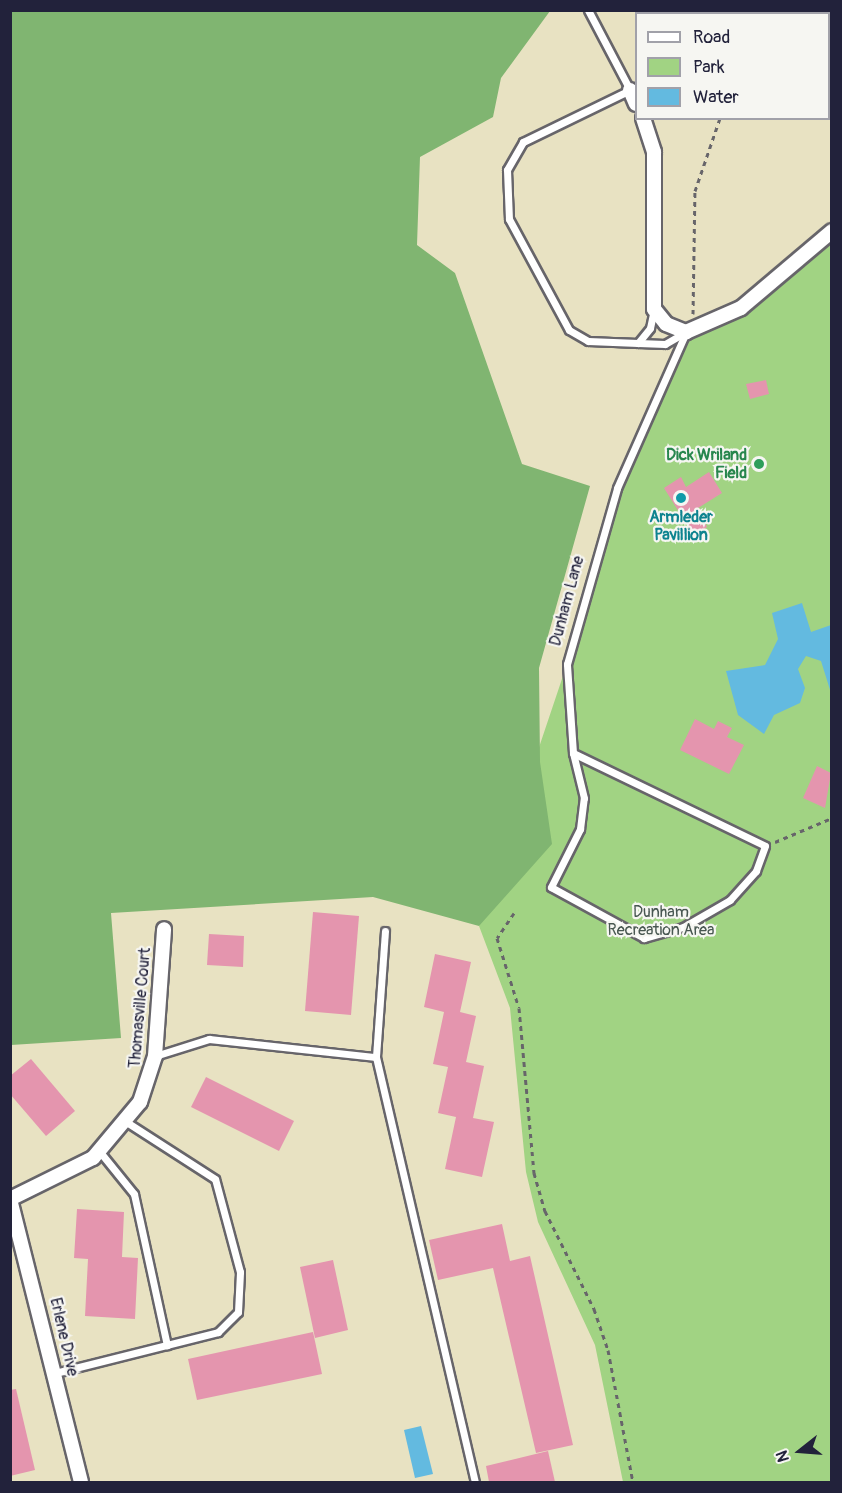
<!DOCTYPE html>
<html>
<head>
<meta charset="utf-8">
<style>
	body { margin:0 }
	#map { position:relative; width:842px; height:1493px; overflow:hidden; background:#e8e2c2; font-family:Pangolin,sans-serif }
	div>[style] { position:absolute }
	.green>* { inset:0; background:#a1d383 }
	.forest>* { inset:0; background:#80b571 }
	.water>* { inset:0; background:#63bae0 }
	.building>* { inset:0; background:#e495ae }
	.path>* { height:3px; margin-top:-1.5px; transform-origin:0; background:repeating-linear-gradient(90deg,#67656a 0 4.5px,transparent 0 9px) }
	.roads { filter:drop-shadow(2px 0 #67656a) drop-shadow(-2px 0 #67656a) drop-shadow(0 2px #67656a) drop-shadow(0 -2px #67656a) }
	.service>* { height:7px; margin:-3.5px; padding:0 3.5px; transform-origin:3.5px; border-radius:3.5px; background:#fff }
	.minor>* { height:14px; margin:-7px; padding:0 7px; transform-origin:7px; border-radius:7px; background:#fff }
	.dots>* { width:16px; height:16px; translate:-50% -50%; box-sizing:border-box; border:3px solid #f6f6f2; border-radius:50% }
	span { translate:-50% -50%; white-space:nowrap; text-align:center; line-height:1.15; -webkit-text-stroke:4.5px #f6f6f2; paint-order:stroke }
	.leisure-label { font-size:16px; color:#27864d; font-weight:700 }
	.right { translate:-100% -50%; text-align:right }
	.culture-label { font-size:16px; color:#0d838f; font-weight:700 }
	.street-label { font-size:16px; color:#22223b }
	.park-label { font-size:16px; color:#485751 }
	.frame { position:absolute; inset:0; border:12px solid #22223b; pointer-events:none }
	.legend { position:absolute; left:635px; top:12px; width:195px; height:108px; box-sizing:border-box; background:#f6f6f2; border:2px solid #a1a1a9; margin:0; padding:8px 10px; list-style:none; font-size:18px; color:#22223b }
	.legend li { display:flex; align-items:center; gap:12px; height:30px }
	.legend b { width:30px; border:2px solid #a1a1a9 }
	.north { position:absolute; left:770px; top:1421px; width:60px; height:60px; -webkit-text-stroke:4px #f6f6f2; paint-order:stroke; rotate:253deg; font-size:16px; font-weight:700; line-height:24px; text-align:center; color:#22223b }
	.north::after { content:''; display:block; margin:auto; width:21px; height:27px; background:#22223b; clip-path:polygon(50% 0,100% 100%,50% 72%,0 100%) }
</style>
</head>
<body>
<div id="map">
	<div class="green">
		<i style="clip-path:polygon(831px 231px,831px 1482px,623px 1482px,595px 1345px,538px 1222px,526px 1172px,510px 1008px,479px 926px,567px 664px,617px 488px,686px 332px,741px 308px)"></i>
	</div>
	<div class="forest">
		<i style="clip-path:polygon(11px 10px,550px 11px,501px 78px,493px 117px,420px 157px,417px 245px,455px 273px,522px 464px,590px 486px,539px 668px,540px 762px,552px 844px,479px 926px,373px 897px,111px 913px,121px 1038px,11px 1045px)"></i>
	</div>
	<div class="water">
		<i style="clip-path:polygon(802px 603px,811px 632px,831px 625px,831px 693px,821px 661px,806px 656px,798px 669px,805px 688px,800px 703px,774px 715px,764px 734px,738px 715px,726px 671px,765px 665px,778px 639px,772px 613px)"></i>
		<i style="clip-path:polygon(421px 1426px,433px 1474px,415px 1478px,404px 1430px)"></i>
	</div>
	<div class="building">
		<i style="clip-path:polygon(766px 380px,769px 394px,750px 399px,746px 384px)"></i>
		<i style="clip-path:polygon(709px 472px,722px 493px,698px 508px,707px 527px,694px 536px,664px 488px,681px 477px,686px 487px)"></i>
		<i style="clip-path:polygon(695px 719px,714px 729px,718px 721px,732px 728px,727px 737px,744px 745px,729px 774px,680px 750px)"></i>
		<i style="clip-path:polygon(817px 766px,831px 773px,825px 808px,803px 798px)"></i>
		<i style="clip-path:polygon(313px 912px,359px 916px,351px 1015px,305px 1011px)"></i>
		<i style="clip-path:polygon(209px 934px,244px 936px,243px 967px,207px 965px)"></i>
		<i style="clip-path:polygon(435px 954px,471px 962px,460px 1012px,476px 1016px,466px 1062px,484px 1066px,473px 1118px,494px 1122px,482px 1177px,445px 1169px,456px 1117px,438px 1113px,448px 1067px,433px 1064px,444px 1012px,424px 1007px)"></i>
		<i style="clip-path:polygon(31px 1059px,75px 1111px,46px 1136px,10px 1094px,10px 1076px)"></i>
		<i style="clip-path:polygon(206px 1077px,294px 1121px,279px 1151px,191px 1107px)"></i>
		<i style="clip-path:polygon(77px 1209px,124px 1212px,122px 1257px,138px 1258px,135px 1319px,85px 1316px,88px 1259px,74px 1258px)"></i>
		<i style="clip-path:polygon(502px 1224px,510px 1261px,530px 1256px,573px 1445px,536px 1453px,493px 1268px,438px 1280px,429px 1240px)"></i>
		<i style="clip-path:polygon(333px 1260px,348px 1330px,315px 1338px,300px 1267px)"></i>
		<i style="clip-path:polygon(313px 1332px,322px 1374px,197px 1400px,188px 1359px)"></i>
		<i style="clip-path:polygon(16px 1389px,35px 1470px,10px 1476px,10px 1390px)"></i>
		<i style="clip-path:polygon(548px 1451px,555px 1482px,489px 1482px,486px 1466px)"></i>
	</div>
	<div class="path">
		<i style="left:775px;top:10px;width:4px;rotate:76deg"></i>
		<i style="left:693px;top:314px;width:123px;rotate:-89.1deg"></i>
		<i style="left:695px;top:191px;width:77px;rotate:-71.1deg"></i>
		<i style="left:775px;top:842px;width:62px;rotate:-22.8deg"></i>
		<i style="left:514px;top:913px;width:30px;rotate:124deg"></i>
		<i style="left:497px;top:938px;width:73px;rotate:72.6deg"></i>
		<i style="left:519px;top:1008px;width:166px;rotate:84.8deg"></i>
		<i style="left:534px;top:1173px;width:40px;rotate:74deg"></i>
		<i style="left:545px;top:1211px;width:110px;rotate:63.4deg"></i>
		<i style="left:594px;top:1309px;width:43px;rotate:71.1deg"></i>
		<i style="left:608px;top:1350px;width:134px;rotate:79.3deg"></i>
	</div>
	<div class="roads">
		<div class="service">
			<i style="left:588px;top:10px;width:90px;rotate:62.3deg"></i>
			<i style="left:630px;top:90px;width:119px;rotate:154.1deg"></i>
			<i style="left:523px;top:142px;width:32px;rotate:120deg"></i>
			<i style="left:507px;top:170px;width:49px;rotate:87.7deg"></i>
			<i style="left:509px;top:219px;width:126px;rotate:61.6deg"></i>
			<i style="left:569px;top:330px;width:22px;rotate:30deg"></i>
			<i style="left:588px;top:341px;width:50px;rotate:2.3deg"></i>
			<i style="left:638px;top:343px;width:19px;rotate:-51deg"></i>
			<i style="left:650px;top:328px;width:19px;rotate:-78deg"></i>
			<i style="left:638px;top:343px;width:27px;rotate:2deg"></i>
			<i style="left:665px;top:344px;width:22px;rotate:-30deg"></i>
			<i style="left:573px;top:753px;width:213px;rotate:25.8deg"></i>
			<i style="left:765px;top:846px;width:27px;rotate:110deg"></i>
			<i style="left:756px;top:871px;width:39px;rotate:132deg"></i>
			<i style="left:730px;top:900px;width:54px;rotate:150.1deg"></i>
			<i style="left:683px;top:927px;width:41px;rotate:164.2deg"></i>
			<i style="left:644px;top:938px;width:106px;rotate:-151.3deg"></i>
			<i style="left:551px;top:887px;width:65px;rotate:-63.4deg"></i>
			<i style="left:580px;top:829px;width:31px;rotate:-83deg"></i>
			<i style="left:584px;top:798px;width:46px;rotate:-103.7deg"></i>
			<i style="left:573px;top:753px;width:89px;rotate:-93.9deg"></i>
			<i style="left:567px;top:664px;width:183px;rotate:-74.1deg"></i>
			<i style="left:617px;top:488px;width:171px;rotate:-66.1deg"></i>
			<i style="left:385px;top:931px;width:126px;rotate:94.1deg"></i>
			<i style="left:376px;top:1057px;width:436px;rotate:76.9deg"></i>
			<i style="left:155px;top:1056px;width:57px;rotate:-17.5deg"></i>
			<i style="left:209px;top:1039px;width:168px;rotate:6.2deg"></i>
			<i style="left:100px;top:1152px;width:54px;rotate:51deg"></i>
			<i style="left:134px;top:1194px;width:155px;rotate:77.7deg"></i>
			<i style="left:55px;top:1373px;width:168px;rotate:-14.1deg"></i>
			<i style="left:218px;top:1332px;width:28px;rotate:-45deg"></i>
			<i style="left:238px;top:1312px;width:40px;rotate:-87.1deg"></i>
			<i style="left:240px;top:1272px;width:96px;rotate:-105deg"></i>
			<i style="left:215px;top:1179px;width:103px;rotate:-147.2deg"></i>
		</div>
		<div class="minor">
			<i style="left:630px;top:90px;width:15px;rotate:67deg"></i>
			<i style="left:643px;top:118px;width:36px;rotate:72deg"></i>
			<i style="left:654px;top:152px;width:157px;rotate:90deg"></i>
			<i style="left:654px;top:309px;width:19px;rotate:51deg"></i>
			<i style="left:666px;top:324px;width:22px;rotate:22deg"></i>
			<i style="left:686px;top:332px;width:60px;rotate:-23.6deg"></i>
			<i style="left:741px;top:308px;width:119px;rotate:-40.2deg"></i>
			<i style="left:81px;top:1482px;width:292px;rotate:-104.1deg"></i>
			<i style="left:10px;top:1199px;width:93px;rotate:-26.3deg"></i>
			<i style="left:93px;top:1158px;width:73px;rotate:-50deg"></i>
			<i style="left:140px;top:1102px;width:48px;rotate:-71.9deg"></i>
			<i style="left:155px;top:1056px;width:127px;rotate:-85.9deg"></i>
		</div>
	</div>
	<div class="dots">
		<i style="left:759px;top:464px;background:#2e9e5b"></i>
		<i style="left:681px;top:498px;background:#0f9aa8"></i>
	</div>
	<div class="leisure-label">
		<span class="right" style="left:747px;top:464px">Dick Wriland<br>Field</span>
	</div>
	<div class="culture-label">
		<span style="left:681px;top:526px">Armleder<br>Pavillion</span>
	</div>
	<div class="street-label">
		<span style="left:567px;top:601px;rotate:-75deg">Dunham Lane</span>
		<span style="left:140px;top:1008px;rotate:-85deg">Thomasville Court</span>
		<span style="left:64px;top:1337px;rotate:77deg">Erlene Drive</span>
	</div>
	<div class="park-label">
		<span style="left:661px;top:921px">Dunham<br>Recreation Area</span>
	</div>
	<div class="frame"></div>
	<ul class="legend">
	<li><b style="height:8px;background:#fff"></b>Road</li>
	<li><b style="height:16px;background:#a1d383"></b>Park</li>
	<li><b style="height:16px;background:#63bae0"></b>Water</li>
	</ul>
	<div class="north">N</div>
</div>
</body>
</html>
